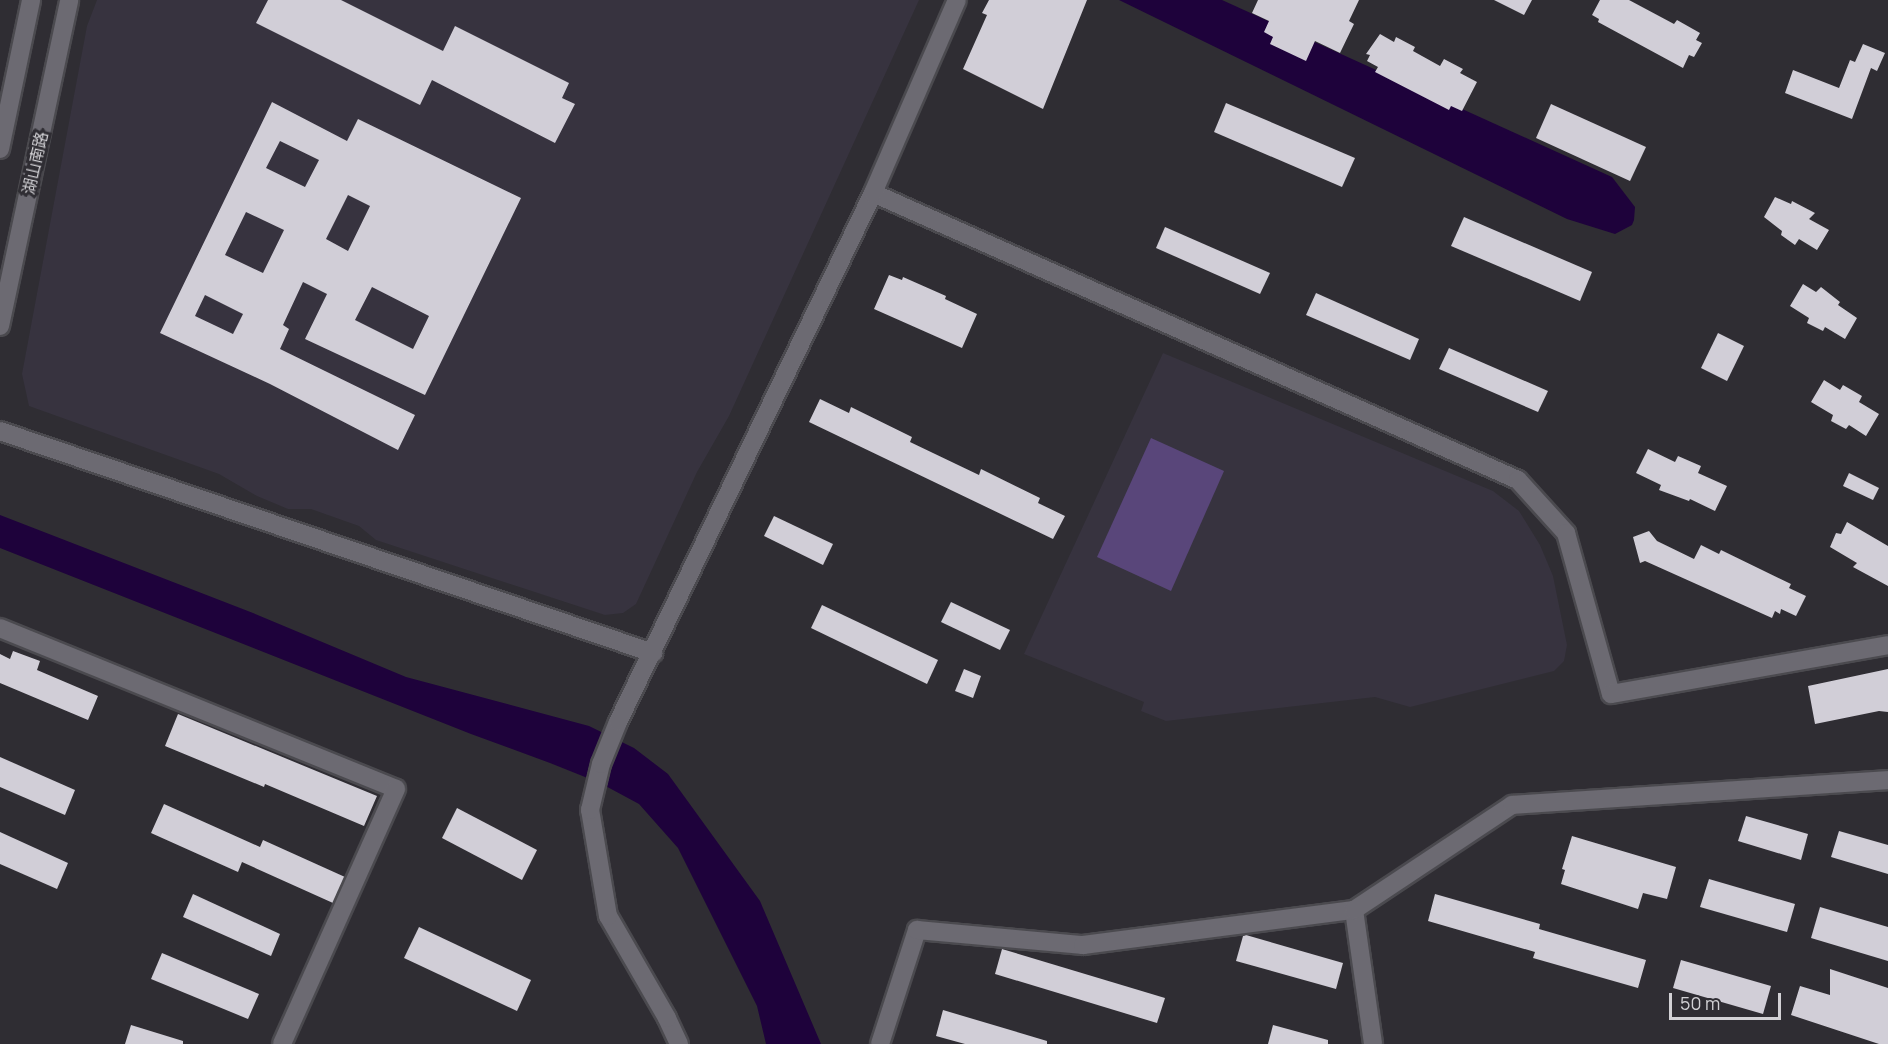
<!DOCTYPE html>
<html>
<head>
<meta charset="utf-8">
<style>
	body { margin:0 }
	#map { position:relative; width:1888px; height:1044px; overflow:hidden; background:#2f2d33; font-family:Manrope,"Noto Sans SC",sans-serif }
	div>[style] { position:absolute }
	.built>* { inset:0; background:#37333f }
	.green>* { inset:0; background:#59467a }
	.water>* { inset:0; background:#1e023b }
	.building>* { inset:0; background:#d1ced7 }
	.roads { filter:drop-shadow(2px 0 #4b4a4f) drop-shadow(-2px 0 #4b4a4f) drop-shadow(0 2px #4b4a4f) drop-shadow(0 -2px #4b4a4f) }
	.street>* { height:18px; margin:-9px; padding:0 9px; transform-origin:9px; border-radius:9px; background:#6c6a72 }
	.secondary>* { height:18px; margin:-9px; padding:0 9px; transform-origin:9px; border-radius:9px; background:#6c6a72 }
	span { translate:-50% -50%; white-space:nowrap; text-align:center; line-height:1.15; -webkit-text-stroke:6px #2f2d33; paint-order:stroke }
	.street-label { font-size:16px; color:#d2d1d5 }
	.scale { position:absolute; left:1669px; top:993px; width:112px; height:27px; box-sizing:border-box; border:3px solid #d2d1d5; border-top:0; padding-left:8px; font-size:18px; line-height:21px; white-space:nowrap; color:#d2d1d5; -webkit-text-stroke:4px #2f2d33; paint-order:stroke }
</style>
</head>
<body>
<div id="map">
	<div class="built">
		<i style="clip-path:polygon(97px 0,919px 0,729px 416px,697px 472px,636px 604px,623px 613px,605px 615px,376px 540px,359px 526px,311px 509px,288px 509px,257px 496px,219px 474px,29px 406px,22px 374px,87px 26px)"></i>
		<i style="clip-path:polygon(1163px 353px,1493px 491px,1519px 511px,1540px 545px,1553px 576px,1567px 645px,1564px 661px,1554px 671px,1410px 707px,1375px 697px,1166px 721px,1141px 711px,1144px 702px,1024px 654px)"></i>
	</div>
	<div class="green">
		<i style="clip-path:polygon(1151px 438px,1224px 471px,1171px 591px,1097px 557px)"></i>
	</div>
	<div class="water">
		<i style="clip-path:polygon(1119px 0,1222px 0,1612px 177px,1635px 207px,1634px 220px,1632px 225px,1615px 234px,1567px 219px)"></i>
		<i style="clip-path:polygon(0 515px,253px 613px,406px 677px,589px 726px,634px 748px,668px 774px,760px 901px,821px 1044px,766px 1044px,757px 1006px,678px 848px,639px 804px,600px 783px,550px 763px,471px 734px,0 548px)"></i>
	</div>
	<div class="building">
		<i style="clip-path:polygon(268px 0,341px 0,443px 51px,455px 26px,569px 83px,562px 98px,575px 104px,555px 143px,432px 80px,420px 105px,256px 23px)"></i>
		<i style="clip-path:polygon(989px 0,1087px 0,1043px 109px,963px 69px,987px 15px,982px 13px)"></i>
		<i style="clip-path:polygon(1258px 0,1359px 0,1349px 21px,1354px 24px,1340px 53px,1315px 41px,1306px 61px,1270px 44px,1273px 37px,1264px 32px,1269px 21px,1252px 13px)"></i>
		<i style="clip-path:polygon(1494px 0,1532px 0,1524px 15px)"></i>
		<i style="clip-path:polygon(1600px 0,1629px 0,1674px 24px,1677px 20px,1700px 33px,1696px 40px,1702px 43px,1694px 57px,1689px 55px,1683px 68px,1598px 22px,1599px 19px,1592px 15px)"></i>
		<i style="clip-path:polygon(1380px 34px,1394px 42px,1396px 37px,1415px 47px,1413px 51px,1440px 66px,1444px 59px,1463px 69px,1460px 73px,1477px 82px,1462px 111px,1451px 106px,1449px 110px,1375px 72px,1378px 67px,1367px 61px,1370px 55px,1366px 54px)"></i>
		<i style="clip-path:polygon(1863px 44px,1885px 53px,1877px 71px,1871px 68px,1852px 119px,1785px 93px,1793px 70px,1839px 88px,1850px 60px,1855px 62px)"></i>
		<i style="clip-path:polygon(evenodd,272px 102px,347px 141px,358px 119px,521px 198px,425px 395px,305px 339px,327px 294px,303px 282px,283px 325px,289px 329px,280px 349px,415px 415px,398px 450px,270px 384px,160px 333px,272px 102px,280px 141px,319px 160px,305px 187px,266px 168px,280px 141px,272px 102px,348px 195px,370px 206px,348px 251px,326px 239px,348px 195px,272px 102px,246px 212px,284px 230px,263px 273px,225px 255px,246px 212px,272px 102px,372px 287px,429px 316px,413px 349px,355px 320px,372px 287px,272px 102px,205px 295px,243px 314px,233px 334px,195px 316px,205px 295px)"></i>
		<i style="clip-path:polygon(1226px 103px,1355px 158px,1342px 187px,1214px 132px)"></i>
		<i style="clip-path:polygon(1551px 104px,1646px 147px,1630px 181px,1536px 138px)"></i>
		<i style="clip-path:polygon(1775px 197px,1791px 204px,1792px 201px,1815px 213px,1809px 219px,1829px 230px,1817px 250px,1799px 239px,1795px 245px,1781px 235px,1782px 231px,1764px 217px)"></i>
		<i style="clip-path:polygon(1464px 217px,1592px 272px,1580px 301px,1451px 246px)"></i>
		<i style="clip-path:polygon(1165px 227px,1270px 273px,1260px 294px,1156px 248px)"></i>
		<i style="clip-path:polygon(889px 275px,902px 280px,903px 277px,946px 296px,945px 299px,977px 314px,962px 348px,874px 309px)"></i>
		<i style="clip-path:polygon(1803px 284px,1816px 292px,1821px 287px,1840px 302px,1838px 305px,1857px 318px,1845px 339px,1825px 327px,1823px 331px,1807px 323px,1809px 318px,1790px 306px)"></i>
		<i style="clip-path:polygon(1316px 293px,1419px 339px,1410px 360px,1306px 315px)"></i>
		<i style="clip-path:polygon(1718px 333px,1744px 346px,1727px 381px,1701px 368px)"></i>
		<i style="clip-path:polygon(1449px 348px,1548px 391px,1538px 412px,1439px 369px)"></i>
		<i style="clip-path:polygon(1824px 380px,1840px 390px,1843px 385px,1862px 396px,1859px 402px,1879px 414px,1866px 436px,1849px 425px,1846px 429px,1831px 421px,1833px 415px,1811px 402px)"></i>
		<i style="clip-path:polygon(820px 399px,849px 413px,851px 407px,912px 437px,910px 442px,979px 475px,981px 469px,1040px 498px,1038px 503px,1065px 516px,1053px 539px,809px 422px)"></i>
		<i style="clip-path:polygon(1648px 449px,1675px 462px,1678px 456px,1701px 466px,1698px 473px,1727px 486px,1715px 511px,1690px 499px,1689px 501px,1659px 490px,1661px 485px,1636px 473px)"></i>
		<i style="clip-path:polygon(1849px 473px,1879px 488px,1873px 500px,1843px 486px)"></i>
		<i style="clip-path:polygon(774px 516px,833px 544px,823px 565px,764px 536px)"></i>
		<i style="clip-path:polygon(1847px 522px,1888px 546px,1888px 586px,1853px 567px,1857px 563px,1830px 547px,1836px 533px,1841px 534px)"></i>
		<i style="clip-path:polygon(1649px 531px,1657px 541px,1694px 559px,1701px 545px,1719px 554px,1721px 550px,1791px 584px,1789px 588px,1806px 596px,1796px 616px,1781px 609px,1780px 614px,1775px 611px,1772px 618px,1645px 561px,1640px 563px,1633px 537px)"></i>
		<i style="clip-path:polygon(951px 602px,1010px 630px,1000px 650px,941px 622px)"></i>
		<i style="clip-path:polygon(822px 605px,938px 660px,927px 684px,811px 628px)"></i>
		<i style="clip-path:polygon(13px 651px,40px 661px,37px 670px,98px 696px,88px 720px,0 683px,0 654px,10px 659px)"></i>
		<i style="clip-path:polygon(964px 669px,981px 676px,973px 698px,955px 691px)"></i>
		<i style="clip-path:polygon(1888px 669px,1888px 712px,1879px 711px,1815px 724px,1808px 686px)"></i>
		<i style="clip-path:polygon(178px 714px,377px 796px,364px 826px,265px 784px,264px 787px,165px 746px)"></i>
		<i style="clip-path:polygon(0 757px,75px 790px,65px 815px,0 787px)"></i>
		<i style="clip-path:polygon(164px 804px,260px 847px,263px 840px,345px 877px,333px 903px,242px 862px,238px 872px,151px 833px)"></i>
		<i style="clip-path:polygon(457px 808px,537px 850px,522px 880px,442px 838px)"></i>
		<i style="clip-path:polygon(1746px 816px,1808px 834px,1801px 860px,1738px 841px)"></i>
		<i style="clip-path:polygon(1839px 831px,1888px 845px,1888px 874px,1831px 857px)"></i>
		<i style="clip-path:polygon(0 832px,68px 863px,57px 889px,0 864px)"></i>
		<i style="clip-path:polygon(1572px 836px,1676px 867px,1667px 899px,1643px 893px,1638px 909px,1561px 884px,1565px 870px,1562px 869px)"></i>
		<i style="clip-path:polygon(1709px 879px,1795px 904px,1787px 932px,1700px 907px)"></i>
		<i style="clip-path:polygon(193px 894px,280px 934px,271px 956px,183px 917px)"></i>
		<i style="clip-path:polygon(1435px 894px,1540px 924px,1539px 929px,1646px 960px,1638px 988px,1533px 958px,1535px 952px,1428px 921px)"></i>
		<i style="clip-path:polygon(1820px 907px,1888px 927px,1888px 961px,1811px 938px)"></i>
		<i style="clip-path:polygon(419px 927px,531px 980px,517px 1011px,404px 958px)"></i>
		<i style="clip-path:polygon(1246px 935px,1343px 963px,1336px 989px,1236px 961px,1243px 936px)"></i>
		<i style="clip-path:polygon(1002px 949px,1165px 998px,1157px 1023px,995px 974px)"></i>
		<i style="clip-path:polygon(162px 953px,259px 994px,248px 1019px,151px 979px)"></i>
		<i style="clip-path:polygon(1681px 960px,1771px 986px,1763px 1014px,1673px 988px)"></i>
		<i style="clip-path:polygon(1830px 969px,1888px 988px,1888px 1044px,1879px 1044px,1791px 1015px,1800px 986px,1830px 995px)"></i>
		<i style="clip-path:polygon(943px 1010px,1047px 1041px,1047px 1044px,965px 1044px,936px 1036px)"></i>
		<i style="clip-path:polygon(131px 1025px,183px 1041px,183px 1044px,125px 1044px)"></i>
		<i style="clip-path:polygon(1273px 1025px,1328px 1040px,1328px 1044px,1268px 1044px)"></i>
	</div>
	<div class="roads">
		<div class="street">
			<i style="left:873px;top:193px;width:706px;rotate:23.99deg"></i>
			<i style="left:1518px;top:480px;width:72px;rotate:47.8deg"></i>
			<i style="left:1566px;top:533px;width:167px;rotate:74.4deg"></i>
			<i style="left:1611px;top:694px;width:281px;rotate:-10deg"></i>
			<i style="left:0;top:431px;width:690px;rotate:18.78deg"></i>
			<i style="left:0;top:628px;width:427px;rotate:22.1deg"></i>
			<i style="left:396px;top:789px;width:279px;rotate:114.1deg"></i>
			<i style="left:1354px;top:910px;width:135px;rotate:81.9deg"></i>
			<i style="left:679px;top:1044px;width:29px;rotate:-115deg"></i>
			<i style="left:667px;top:1018px;width:118px;rotate:-120deg"></i>
			<i style="left:608px;top:916px;width:108px;rotate:-99.6deg"></i>
			<i style="left:590px;top:810px;width:47px;rotate:-76.6deg"></i>
			<i style="left:601px;top:764px;width:45px;rotate:-68deg"></i>
			<i style="left:618px;top:722px;width:587px;rotate:-64.26deg"></i>
			<i style="left:873px;top:193px;width:210px;rotate:-66.5deg"></i>
			<i style="left:880px;top:1044px;width:120px;rotate:-72deg"></i>
			<i style="left:917px;top:930px;width:167px;rotate:5.2deg"></i>
			<i style="left:1083px;top:945px;width:273px;rotate:-7.4deg"></i>
			<i style="left:1354px;top:910px;width:190px;rotate:-33.6deg"></i>
			<i style="left:1512px;top:805px;width:377px;rotate:-3.8deg"></i>
		</div>
		<div class="secondary">
			<i style="left:0;top:149px;width:152px;rotate:-78.2deg"></i>
			<i style="left:0;top:326px;width:333px;rotate:-78deg"></i>
		</div>
	</div>
	<div class="street-label">
		<span style="left:35px;top:163px;rotate:-77deg">湖山南路</span>
	</div>
	<div class="scale">50 m</div>
</div>
</body>
</html>
